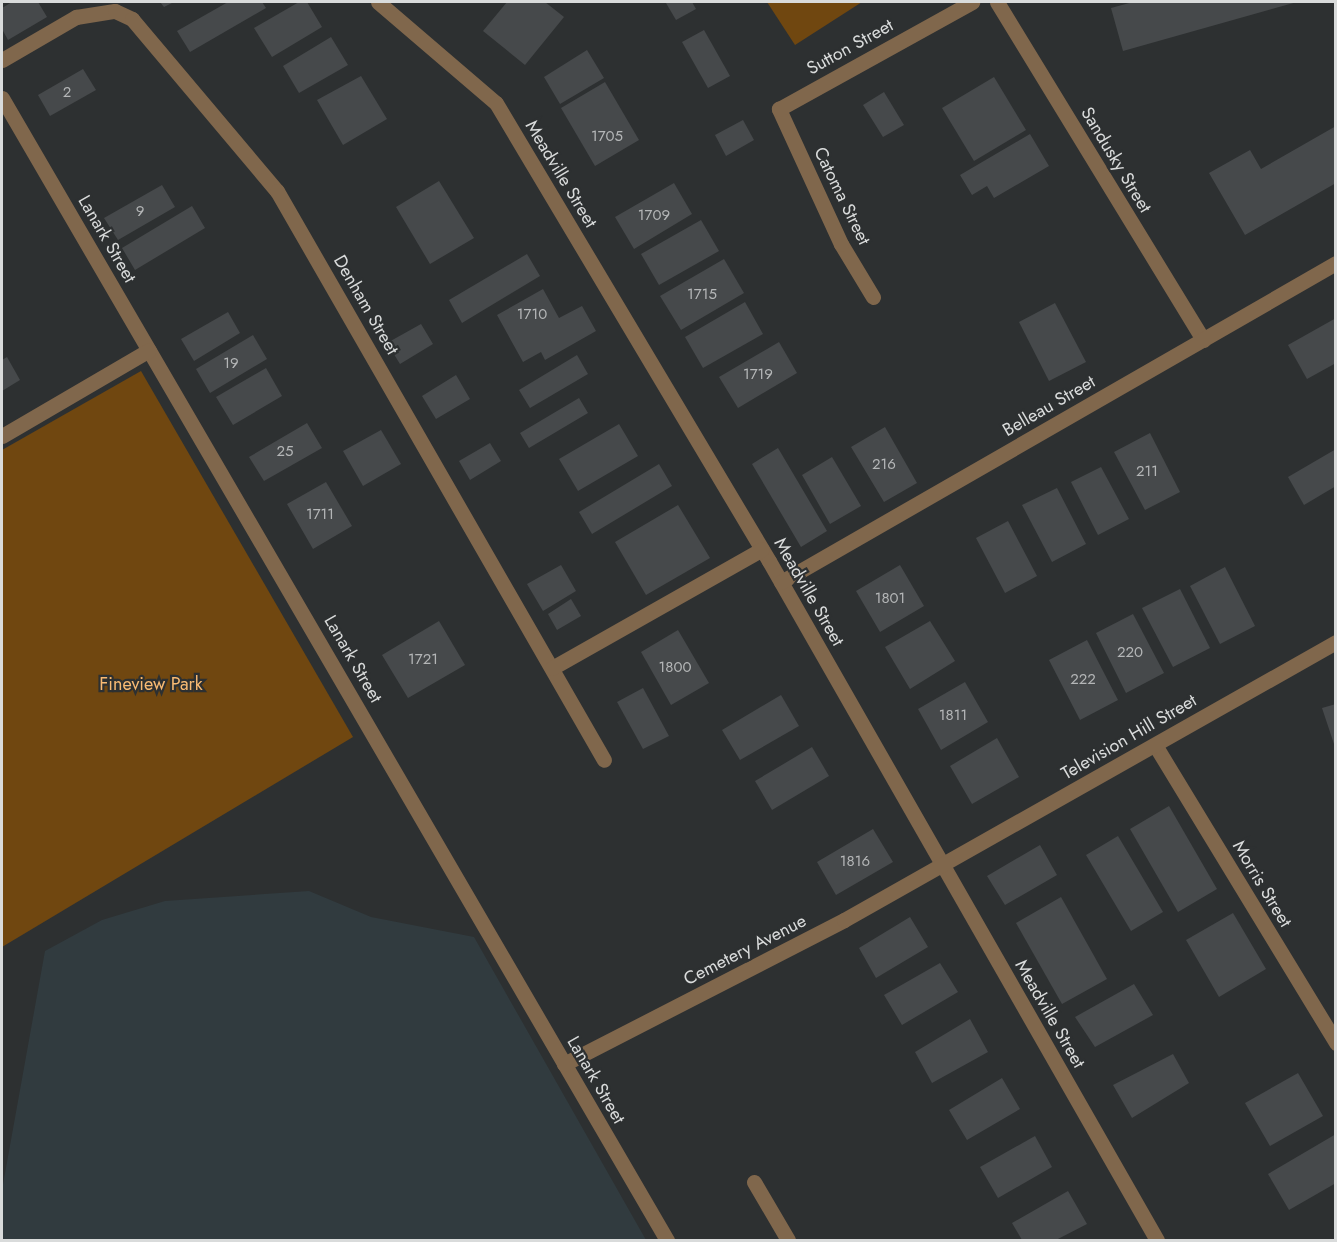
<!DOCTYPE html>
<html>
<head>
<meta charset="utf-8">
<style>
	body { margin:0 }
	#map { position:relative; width:1337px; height:1242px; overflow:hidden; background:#2d3031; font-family:Jost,sans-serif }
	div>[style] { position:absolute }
	.built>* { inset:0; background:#313b3f }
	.green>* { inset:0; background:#704710 }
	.building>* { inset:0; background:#46494b }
	.minor>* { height:15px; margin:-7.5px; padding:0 7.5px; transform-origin:7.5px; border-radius:7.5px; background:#80674c }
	span { translate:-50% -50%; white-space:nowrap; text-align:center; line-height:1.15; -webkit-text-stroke:4.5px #2d3031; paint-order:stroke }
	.number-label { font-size:15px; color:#b4b6b7 }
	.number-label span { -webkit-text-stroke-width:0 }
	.street-label { font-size:18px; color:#d9dbdb }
	.park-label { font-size:18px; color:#f8ba73 }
	.frame { position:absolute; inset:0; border:3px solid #d9dbdb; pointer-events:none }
</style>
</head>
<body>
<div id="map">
	<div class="built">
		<i style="clip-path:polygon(309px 891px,371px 917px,474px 937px,646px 1240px,2px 1240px,2px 1190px,45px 951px,102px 920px,165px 901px)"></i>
	</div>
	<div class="green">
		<i style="clip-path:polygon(767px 2px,862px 2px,795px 45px)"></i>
		<i style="clip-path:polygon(141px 371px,353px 737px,2px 947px,2px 450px)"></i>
	</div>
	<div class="building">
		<i style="clip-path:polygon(12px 2px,38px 2px,47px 17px,8px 40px,2px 29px,2px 8px)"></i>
		<i style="clip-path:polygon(160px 2px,174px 2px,164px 7px)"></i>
		<i style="clip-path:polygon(228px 2px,262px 2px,266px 8px,190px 52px,177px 31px)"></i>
		<i style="clip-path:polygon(299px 2px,307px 2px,322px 27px,272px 57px,254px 28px)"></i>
		<i style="clip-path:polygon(507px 2px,545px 2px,564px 17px,525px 65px,483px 31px)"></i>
		<i style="clip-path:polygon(692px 2px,696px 9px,676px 20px,666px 3px)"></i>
		<i style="clip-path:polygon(1133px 2px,1297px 2px,1123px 51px,1111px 8px)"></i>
		<i style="clip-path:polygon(704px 30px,730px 76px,708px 88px,682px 42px)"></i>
		<i style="clip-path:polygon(331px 37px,348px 65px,299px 93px,283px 66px)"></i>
		<i style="clip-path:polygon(587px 50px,604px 78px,560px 104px,544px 77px)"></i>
		<i style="clip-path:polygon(83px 69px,96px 90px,50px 116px,38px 95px)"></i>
		<i style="clip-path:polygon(361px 76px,387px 119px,343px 145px,317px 100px)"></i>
		<i style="clip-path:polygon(994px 77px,1026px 130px,974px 161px,942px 108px)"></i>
		<i style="clip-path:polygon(605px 82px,639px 140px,595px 166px,561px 108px)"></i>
		<i style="clip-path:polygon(884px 92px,904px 125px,883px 137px,863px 105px)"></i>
		<i style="clip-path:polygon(743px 120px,754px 140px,726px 156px,715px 135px)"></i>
		<i style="clip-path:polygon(1336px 126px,1336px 183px,1245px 235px,1209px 173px,1250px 150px,1261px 169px)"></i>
		<i style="clip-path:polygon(1030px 134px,1049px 166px,994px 198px,987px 186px,972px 195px,960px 175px)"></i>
		<i style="clip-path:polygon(439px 181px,474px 238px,430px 264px,396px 207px)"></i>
		<i style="clip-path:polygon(674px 183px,692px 214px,634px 249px,615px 217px)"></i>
		<i style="clip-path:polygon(162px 185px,175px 207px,118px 240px,104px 218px)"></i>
		<i style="clip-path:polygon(192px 206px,205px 228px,135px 270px,122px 248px)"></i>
		<i style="clip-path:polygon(701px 220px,719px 251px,659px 285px,641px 254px)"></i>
		<i style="clip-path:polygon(527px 254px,540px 276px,462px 323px,449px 300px)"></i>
		<i style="clip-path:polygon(724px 259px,744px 293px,681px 330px,660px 296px)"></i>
		<i style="clip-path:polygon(543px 289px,559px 318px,582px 306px,596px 331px,545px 360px,541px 352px,523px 362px,497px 315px)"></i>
		<i style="clip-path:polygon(745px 302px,763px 334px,703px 368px,685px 337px)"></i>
		<i style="clip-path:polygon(1055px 303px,1086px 362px,1049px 381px,1019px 322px)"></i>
		<i style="clip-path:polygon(228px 312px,240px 333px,194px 361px,181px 339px)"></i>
		<i style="clip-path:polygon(1336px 318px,1336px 363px,1307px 379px,1288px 345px)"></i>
		<i style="clip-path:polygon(421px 324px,433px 344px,400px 364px,387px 343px)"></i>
		<i style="clip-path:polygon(253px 335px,267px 359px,210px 393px,196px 369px)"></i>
		<i style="clip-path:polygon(779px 342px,797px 373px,738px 408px,719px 377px)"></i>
		<i style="clip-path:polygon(577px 355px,588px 374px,530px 408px,519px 390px)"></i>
		<i style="clip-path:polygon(7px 357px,20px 380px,2px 391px,2px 360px)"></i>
		<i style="clip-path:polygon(266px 368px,282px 396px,233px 425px,216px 397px)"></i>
		<i style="clip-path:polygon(456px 375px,470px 399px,436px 419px,422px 396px)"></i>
		<i style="clip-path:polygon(579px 398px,588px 413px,529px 448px,520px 433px)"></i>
		<i style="clip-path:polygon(307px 423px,322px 448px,264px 481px,249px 457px)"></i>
		<i style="clip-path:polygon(619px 424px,638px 456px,578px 491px,559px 459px)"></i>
		<i style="clip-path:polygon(885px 427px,917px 483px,884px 502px,851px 447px)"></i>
		<i style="clip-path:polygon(381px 430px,401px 464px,363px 486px,343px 451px)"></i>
		<i style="clip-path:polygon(1150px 433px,1180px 492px,1145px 510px,1114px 452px)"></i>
		<i style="clip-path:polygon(490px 443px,501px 461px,470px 480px,459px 461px)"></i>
		<i style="clip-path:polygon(778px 448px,827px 531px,801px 547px,752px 464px)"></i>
		<i style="clip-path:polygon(1336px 449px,1336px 486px,1304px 505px,1288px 477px)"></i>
		<i style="clip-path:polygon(832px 457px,861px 506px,830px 524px,802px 475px)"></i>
		<i style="clip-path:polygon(659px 464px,672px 486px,592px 534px,579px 512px)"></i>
		<i style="clip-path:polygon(1101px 467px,1129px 519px,1098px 535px,1071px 482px)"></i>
		<i style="clip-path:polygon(326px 482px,352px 526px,313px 549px,287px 504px)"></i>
		<i style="clip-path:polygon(1057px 488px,1086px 544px,1052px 562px,1022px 505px)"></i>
		<i style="clip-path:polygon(678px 505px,710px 558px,646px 595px,615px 542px)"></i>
		<i style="clip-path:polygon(1008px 521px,1037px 576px,1005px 593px,976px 538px)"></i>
		<i style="clip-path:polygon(561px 565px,576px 591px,543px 611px,527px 584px)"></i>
		<i style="clip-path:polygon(900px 565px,924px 606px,880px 632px,856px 591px)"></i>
		<i style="clip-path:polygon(1225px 567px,1255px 626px,1220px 644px,1190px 586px)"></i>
		<i style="clip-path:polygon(1180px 589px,1210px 648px,1173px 667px,1142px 608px)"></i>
		<i style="clip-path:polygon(571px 599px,581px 616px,557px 630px,548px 614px)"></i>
		<i style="clip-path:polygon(1133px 614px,1164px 673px,1126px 693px,1096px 633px)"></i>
		<i style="clip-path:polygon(439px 621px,465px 665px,408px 698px,382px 655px)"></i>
		<i style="clip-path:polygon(930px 621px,955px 661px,910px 689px,885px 647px)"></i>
		<i style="clip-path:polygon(678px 630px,709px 683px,671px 705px,641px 652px)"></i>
		<i style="clip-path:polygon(1087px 640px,1118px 700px,1080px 720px,1049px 660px)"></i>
		<i style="clip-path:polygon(965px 682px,988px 722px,941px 750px,918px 709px)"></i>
		<i style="clip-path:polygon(643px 688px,669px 736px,643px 749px,617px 702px)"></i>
		<i style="clip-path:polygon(781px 695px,799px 726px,740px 760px,722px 730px)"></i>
		<i style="clip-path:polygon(1336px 704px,1336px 747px,1335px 747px,1322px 708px)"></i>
		<i style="clip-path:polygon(997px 738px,1019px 777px,972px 804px,950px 766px)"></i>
		<i style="clip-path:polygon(812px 747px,829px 776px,772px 810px,755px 781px)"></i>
		<i style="clip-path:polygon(1169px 806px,1217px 889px,1178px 912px,1130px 829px)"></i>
		<i style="clip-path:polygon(873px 829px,893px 862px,836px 895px,817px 862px)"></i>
		<i style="clip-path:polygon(1118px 836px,1163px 912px,1131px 931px,1086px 855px)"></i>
		<i style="clip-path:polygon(1040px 845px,1057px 875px,1005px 905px,987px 876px)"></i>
		<i style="clip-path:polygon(1061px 897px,1107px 979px,1062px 1004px,1016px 923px)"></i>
		<i style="clip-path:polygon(1233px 913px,1266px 969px,1219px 997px,1186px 940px)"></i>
		<i style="clip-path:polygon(910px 917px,928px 947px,876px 978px,859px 948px)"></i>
		<i style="clip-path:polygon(940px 963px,958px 992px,902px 1025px,884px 995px)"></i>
		<i style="clip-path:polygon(1134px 984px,1153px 1015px,1095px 1047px,1075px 1017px)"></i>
		<i style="clip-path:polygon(970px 1019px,988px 1052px,932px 1083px,915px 1052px)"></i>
		<i style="clip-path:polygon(1173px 1054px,1189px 1083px,1132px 1118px,1113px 1085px)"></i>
		<i style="clip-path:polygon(1298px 1073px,1323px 1116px,1270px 1146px,1245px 1103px)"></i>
		<i style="clip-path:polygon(1002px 1078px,1020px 1109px,967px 1140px,949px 1110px)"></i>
		<i style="clip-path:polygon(1336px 1134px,1336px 1183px,1289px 1210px,1268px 1174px)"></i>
		<i style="clip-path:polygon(1035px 1136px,1052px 1167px,998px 1198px,980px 1167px)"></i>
		<i style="clip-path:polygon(1068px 1191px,1087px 1224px,1056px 1240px,1022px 1240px,1012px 1223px)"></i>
	</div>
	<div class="minor">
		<i style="left:378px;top:2px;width:155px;rotate:40.6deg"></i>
		<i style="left:496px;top:103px;width:533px;rotate:59.2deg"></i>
		<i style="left:769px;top:561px;width:782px;rotate:60.26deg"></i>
		<i style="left:997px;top:2px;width:396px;rotate:58.6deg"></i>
		<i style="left:2px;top:60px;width:86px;rotate:-30.2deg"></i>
		<i style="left:76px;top:17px;width:39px;rotate:-9deg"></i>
		<i style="left:115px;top:11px;width:19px;rotate:25deg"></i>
		<i style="left:132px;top:19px;width:225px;rotate:49.9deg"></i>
		<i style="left:277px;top:191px;width:656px;rotate:60.11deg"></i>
		<i style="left:2px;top:98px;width:1322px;rotate:59.79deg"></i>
		<i style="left:873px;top:297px;width:62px;rotate:-121.1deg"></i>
		<i style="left:841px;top:244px;width:149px;rotate:-114.7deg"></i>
		<i style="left:779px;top:109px;width:221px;rotate:-29deg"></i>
		<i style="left:2px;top:436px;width:170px;rotate:-30.3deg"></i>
		<i style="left:781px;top:582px;width:640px;rotate:-29.89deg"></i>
		<i style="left:552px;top:668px;width:241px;rotate:-29.5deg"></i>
		<i style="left:1155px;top:745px;width:349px;rotate:58.7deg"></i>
		<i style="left:564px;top:1064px;width:315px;rotate:-27.2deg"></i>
		<i style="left:844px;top:920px;width:565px;rotate:-29.47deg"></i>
		<i style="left:754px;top:1182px;width:67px;rotate:59.6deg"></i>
	</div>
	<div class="number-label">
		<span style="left:67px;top:93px">2</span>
		<span style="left:607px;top:137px">1705</span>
		<span style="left:140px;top:212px">9</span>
		<span style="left:654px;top:216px">1709</span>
		<span style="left:702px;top:295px">1715</span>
		<span style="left:532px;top:315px">1710</span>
		<span style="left:231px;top:364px">19</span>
		<span style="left:758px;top:375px">1719</span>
		<span style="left:285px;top:452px">25</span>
		<span style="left:884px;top:465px">216</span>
		<span style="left:1147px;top:472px">211</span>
		<span style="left:320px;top:515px">1711</span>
		<span style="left:890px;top:599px">1801</span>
		<span style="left:1130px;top:653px">220</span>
		<span style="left:423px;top:660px">1721</span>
		<span style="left:675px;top:668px">1800</span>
		<span style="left:1083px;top:680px">222</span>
		<span style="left:953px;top:716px">1811</span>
		<span style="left:855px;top:862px">1816</span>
	</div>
	<div class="street-label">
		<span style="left:850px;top:47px;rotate:-29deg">Sutton Street</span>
		<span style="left:1116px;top:160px;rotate:59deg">Sandusky Street</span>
		<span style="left:561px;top:174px;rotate:59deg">Meadville Street</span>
		<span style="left:842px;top:196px;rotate:64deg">Catoma Street</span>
		<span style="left:107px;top:239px;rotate:60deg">Lanark Street</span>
		<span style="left:366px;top:305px;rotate:60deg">Denham Street</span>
		<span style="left:1049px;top:406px;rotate:-30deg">Belleau Street</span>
		<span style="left:809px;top:592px;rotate:60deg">Meadville Street</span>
		<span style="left:353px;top:659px;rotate:60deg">Lanark Street</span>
		<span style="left:1129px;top:737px;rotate:-30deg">Television Hill Street</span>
		<span style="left:1262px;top:884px;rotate:59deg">Morris Street</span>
		<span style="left:745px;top:950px;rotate:-27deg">Cemetery Avenue</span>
		<span style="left:1050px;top:1014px;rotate:60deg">Meadville Street</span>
		<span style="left:596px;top:1080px;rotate:60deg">Lanark Street</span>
	</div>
	<div class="park-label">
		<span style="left:151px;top:684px">Fineview Park</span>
	</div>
	<div class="frame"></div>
</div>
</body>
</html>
